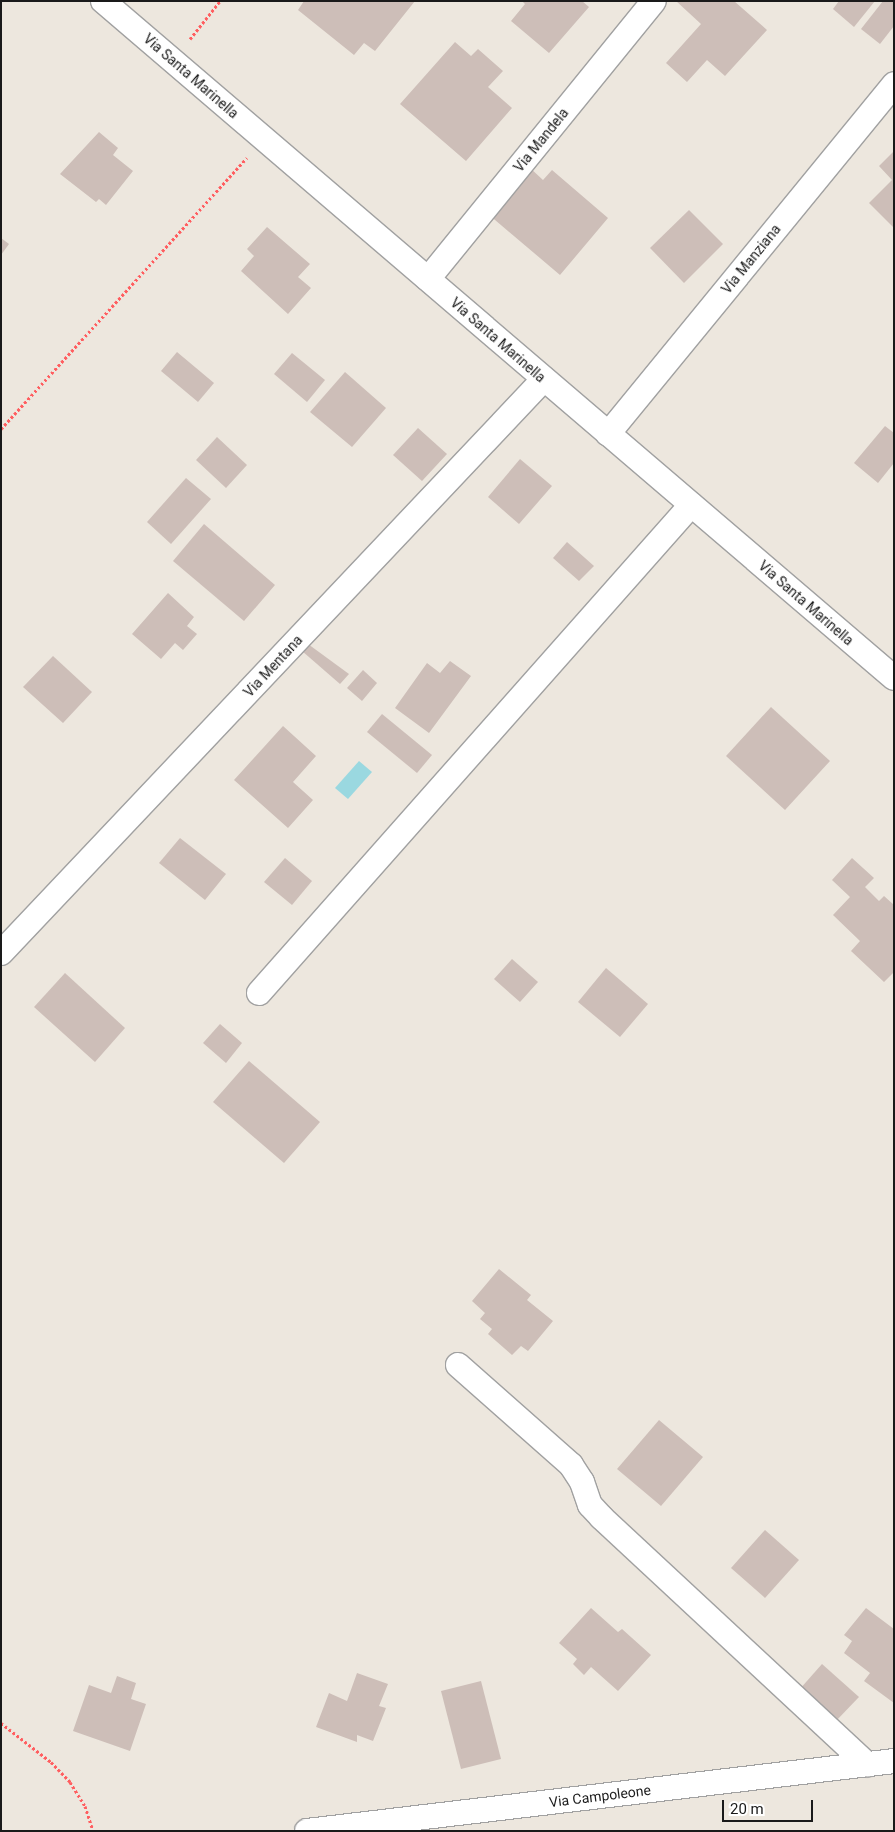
<!DOCTYPE html>
<html>
<head>
<meta charset="utf-8">
<style>
	body { margin:0 }
	#map { position:relative; width:895px; height:1832px; overflow:hidden; background:#ede7de; font-family:Roboto,sans-serif }
	div>[style] { position:absolute }
	.water>* { inset:0; background:#9ad8e0 }
	.building>* { inset:0; background:#cdbeb8 }
	.path>* { height:3px; margin-top:-1.5px; transform-origin:0; background:repeating-linear-gradient(90deg,#ff5e60 0 2.5px,transparent 0 5px) }
	.roads { filter:drop-shadow(1px 0 #a1a1a1) drop-shadow(-1px 0 #a1a1a1) drop-shadow(0 1px #a1a1a1) drop-shadow(0 -1px #a1a1a1) }
	.minor>* { height:24px; margin:-12px; padding:0 12px; transform-origin:12px; border-radius:12px; background:#fff }
	span { translate:-50% -50%; white-space:nowrap; text-align:center; line-height:1.15; -webkit-text-stroke:4.5px #fff; paint-order:stroke }
	.street-label { font-size:14px; color:#1a1a1a }
	.frame { position:absolute; inset:0; border:2px solid #1a1a1a; pointer-events:none }
	.scale { position:absolute; left:722px; top:1800px; width:91px; height:22px; box-sizing:border-box; border:2px solid #1a1a1a; border-top:0; padding-left:6px; font-size:15px; line-height:18px; white-space:nowrap; color:#1a1a1a; -webkit-text-stroke:4px #fff; paint-order:stroke }
</style>
</head>
<body>
<div id="map">
	<div class="water">
		<i style="clip-path:polygon(359px 761px,372px 772px,348px 799px,335px 788px)"></i>
	</div>
	<div class="building">
		<i style="clip-path:polygon(304px 1px,415px 1px,375px 51px,364px 43px,354px 55px,298px 10px)"></i>
		<i style="clip-path:polygon(522px 1px,582px 1px,589px 7px,549px 53px,511px 21px,525px 4px)"></i>
		<i style="clip-path:polygon(676px 1px,734px 1px,767px 30px,725px 76px,707px 60px,687px 82px,666px 63px,701px 24px)"></i>
		<i style="clip-path:polygon(839px 1px,875px 1px,854px 27px,833px 9px)"></i>
		<i style="clip-path:polygon(883px 1px,894px 1px,894px 26px,880px 44px,861px 29px)"></i>
		<i style="clip-path:polygon(455px 42px,471px 56px,478px 49px,503px 71px,488px 87px,512px 108px,466px 161px,400px 104px)"></i>
		<i style="clip-path:polygon(99px 132px,118px 148px,113px 155px,133px 171px,106px 205px,99px 199px,96px 202px,60px 174px)"></i>
		<i style="clip-path:polygon(894px 151px,894px 228px,869px 203px,892px 180px,879px 166px)"></i>
		<i style="clip-path:polygon(529px 167px,543px 180px,552px 170px,608px 218px,560px 275px,488px 214px)"></i>
		<i style="clip-path:polygon(689px 210px,723px 244px,684px 283px,650px 248px)"></i>
		<i style="clip-path:polygon(267px 227px,310px 264px,298px 277px,311px 288px,288px 314px,241px 271px,254px 256px,247px 249px)"></i>
		<i style="clip-path:polygon(1px 238px,9px 244px,1px 255px)"></i>
		<i style="clip-path:polygon(177px 352px,214px 383px,198px 402px,161px 371px)"></i>
		<i style="clip-path:polygon(292px 353px,325px 380px,307px 402px,274px 374px)"></i>
		<i style="clip-path:polygon(345px 372px,386px 408px,352px 447px,310px 412px)"></i>
		<i style="clip-path:polygon(885px 426px,894px 433px,894px 463px,878px 483px,854px 463px)"></i>
		<i style="clip-path:polygon(418px 428px,447px 454px,422px 481px,393px 455px)"></i>
		<i style="clip-path:polygon(217px 437px,247px 465px,226px 488px,196px 460px)"></i>
		<i style="clip-path:polygon(520px 459px,552px 486px,519px 524px,488px 497px)"></i>
		<i style="clip-path:polygon(186px 478px,211px 499px,171px 544px,147px 522px)"></i>
		<i style="clip-path:polygon(204px 524px,275px 585px,244px 621px,173px 561px)"></i>
		<i style="clip-path:polygon(567px 542px,594px 566px,579px 581px,553px 558px)"></i>
		<i style="clip-path:polygon(168px 593px,194px 617px,187px 626px,197px 634px,183px 650px,175px 643px,161px 659px,132px 634px)"></i>
		<i style="clip-path:polygon(308px 644px,349px 674px,340px 684px,302px 651px)"></i>
		<i style="clip-path:polygon(53px 656px,92px 692px,63px 723px,23px 687px)"></i>
		<i style="clip-path:polygon(450px 661px,471px 676px,429px 733px,395px 708px,427px 663px,440px 673px)"></i>
		<i style="clip-path:polygon(363px 670px,377px 683px,362px 701px,347px 688px)"></i>
		<i style="clip-path:polygon(771px 707px,830px 761px,785px 810px,726px 756px)"></i>
		<i style="clip-path:polygon(382px 714px,432px 755px,417px 773px,367px 732px)"></i>
		<i style="clip-path:polygon(283px 726px,316px 756px,293px 782px,313px 800px,288px 828px,234px 780px)"></i>
		<i style="clip-path:polygon(180px 838px,226px 874px,205px 900px,159px 863px)"></i>
		<i style="clip-path:polygon(285px 858px,312px 881px,292px 905px,264px 882px)"></i>
		<i style="clip-path:polygon(852px 858px,874px 878px,865px 887px,879px 901px,884px 896px,894px 905px,894px 972px,884px 982px,851px 951px,860px 941px,833px 915px,850px 897px,832px 880px)"></i>
		<i style="clip-path:polygon(512px 959px,538px 982px,520px 1002px,494px 979px)"></i>
		<i style="clip-path:polygon(606px 968px,648px 1004px,620px 1037px,578px 1002px)"></i>
		<i style="clip-path:polygon(65px 973px,125px 1028px,95px 1062px,34px 1007px)"></i>
		<i style="clip-path:polygon(220px 1024px,242px 1043px,226px 1063px,203px 1043px)"></i>
		<i style="clip-path:polygon(249px 1061px,320px 1122px,284px 1163px,213px 1102px)"></i>
		<i style="clip-path:polygon(499px 1269px,531px 1295px,527px 1300px,553px 1321px,528px 1351px,521px 1346px,512px 1355px,488px 1334px,492px 1329px,480px 1319px,485px 1313px,472px 1301px)"></i>
		<i style="clip-path:polygon(659px 1420px,703px 1457px,661px 1506px,617px 1469px)"></i>
		<i style="clip-path:polygon(765px 1530px,799px 1560px,765px 1598px,731px 1568px)"></i>
		<i style="clip-path:polygon(591px 1608px,618px 1632px,622px 1629px,651px 1655px,618px 1691px,591px 1667px,584px 1675px,573px 1664px,577px 1659px,559px 1643px)"></i>
		<i style="clip-path:polygon(866px 1608px,894px 1629px,894px 1703px,864px 1681px,870px 1673px,844px 1653px,852px 1641px,844px 1635px)"></i>
		<i style="clip-path:polygon(822px 1664px,859px 1697px,835px 1722px,799px 1690px)"></i>
		<i style="clip-path:polygon(357px 1673px,388px 1684px,379px 1706px,386px 1708px,373px 1741px,357px 1735px,357px 1742px,316px 1727px,329px 1693px,347px 1701px)"></i>
		<i style="clip-path:polygon(117px 1676px,136px 1683px,131px 1699px,146px 1704px,130px 1751px,73px 1731px,89px 1685px,111px 1693px)"></i>
		<i style="clip-path:polygon(481px 1681px,501px 1759px,461px 1769px,441px 1691px)"></i>
	</div>
	<div class="path">
		<i style="left:190px;top:39px;width:48px;rotate:-51.7deg"></i>
		<i style="left:1px;top:429px;width:366px;rotate:-47.8deg"></i>
		<i style="left:1px;top:1723px;width:63px;rotate:38deg"></i>
		<i style="left:51px;top:1762px;width:28px;rotate:46deg"></i>
		<i style="left:70px;top:1782px;width:28px;rotate:58deg"></i>
		<i style="left:85px;top:1806px;width:26px;rotate:72deg"></i>
	</div>
	<div class="roads">
		<div class="minor">
			<i style="left:103px;top:1px;width:1041px;rotate:40.56deg"></i>
			<i style="left:428px;top:279px;width:358px;rotate:-50.9deg"></i>
			<i style="left:608px;top:434px;width:452px;rotate:-50.7deg"></i>
			<i style="left:1px;top:953px;width:790px;rotate:-46.59deg"></i>
			<i style="left:259px;top:993px;width:652px;rotate:-48.48deg"></i>
			<i style="left:458px;top:1365px;width:151px;rotate:41.5deg"></i>
			<i style="left:571px;top:1465px;width:20px;rotate:57deg"></i>
			<i style="left:582px;top:1482px;width:24px;rotate:71deg"></i>
			<i style="left:590px;top:1505px;width:18px;rotate:47deg"></i>
			<i style="left:602px;top:1518px;width:362px;rotate:42.9deg"></i>
			<i style="left:307px;top:1831px;width:591px;rotate:-6.8deg"></i>
		</div>
	</div>
	<div class="street-label">
		<span style="left:191px;top:76px;rotate:41deg">Via Santa Marinella</span>
		<span style="left:541px;top:140px;rotate:-51deg">Via Mandela</span>
		<span style="left:751px;top:259px;rotate:-51deg">Via Manziana</span>
		<span style="left:498px;top:340px;rotate:41deg">Via Santa Marinella</span>
		<span style="left:806px;top:603px;rotate:41deg">Via Santa Marinella</span>
		<span style="left:273px;top:666px;rotate:-47deg">Via Mentana</span>
		<span style="left:600px;top:1796px;rotate:-7deg">Via Campoleone</span>
	</div>
	<div class="frame"></div>
	<div class="scale">20 m</div>
</div>
</body>
</html>
